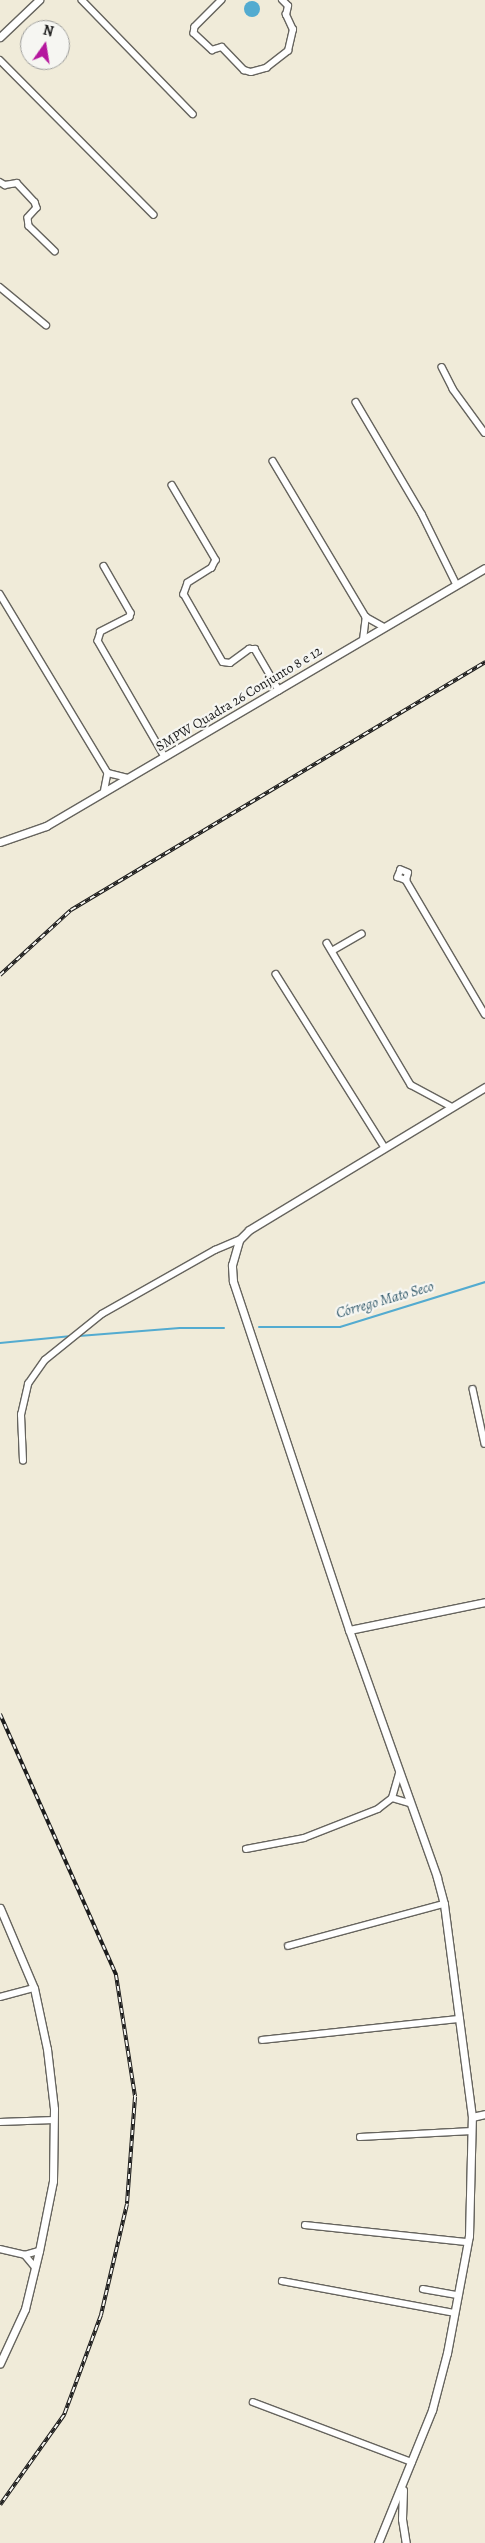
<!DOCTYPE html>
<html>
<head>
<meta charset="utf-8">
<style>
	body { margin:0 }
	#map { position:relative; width:485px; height:2543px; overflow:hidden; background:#f0ebd9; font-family:Alegreya,serif }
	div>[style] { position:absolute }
	.water>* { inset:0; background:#53abd0 }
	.round { border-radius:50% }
	.stream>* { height:2px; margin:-1px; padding:0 1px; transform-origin:1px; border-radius:1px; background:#53abd0 }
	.roads { filter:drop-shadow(1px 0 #66645e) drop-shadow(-1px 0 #66645e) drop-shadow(0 1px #66645e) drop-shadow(0 -1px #66645e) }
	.minor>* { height:5.5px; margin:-2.75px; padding:0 2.75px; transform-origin:2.75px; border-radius:2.75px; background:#fff }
	.tertiary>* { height:7px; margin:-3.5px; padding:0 3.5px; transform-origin:3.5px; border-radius:3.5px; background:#fff }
	.rail>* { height:4px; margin-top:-2px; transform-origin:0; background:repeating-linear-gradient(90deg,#f6f6f2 0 5.5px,#1c1c1c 0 11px); box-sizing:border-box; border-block:1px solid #1c1c1c }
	span { translate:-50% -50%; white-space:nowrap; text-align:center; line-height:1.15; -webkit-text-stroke:4.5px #f6f6f2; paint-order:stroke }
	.street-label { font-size:14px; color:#1c1c1c }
	.water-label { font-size:15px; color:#355c6d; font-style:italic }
	.north { position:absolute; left:20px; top:20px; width:50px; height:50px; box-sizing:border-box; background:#f6f6f2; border:1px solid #9f9f9c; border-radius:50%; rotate:13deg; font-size:14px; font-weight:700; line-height:20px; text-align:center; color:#1c1c1c }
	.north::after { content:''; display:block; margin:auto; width:18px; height:22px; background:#b5179e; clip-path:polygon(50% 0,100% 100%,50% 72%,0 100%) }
</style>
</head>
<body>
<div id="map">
	<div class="water">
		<i class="round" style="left:244px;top:1px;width:16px;height:16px"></i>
	</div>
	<div class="stream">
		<i style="left:259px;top:1327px;width:81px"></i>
		<i style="left:340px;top:1327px;width:152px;rotate:-17.2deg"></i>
		<i style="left:79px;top:1336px;width:101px;rotate:-4.5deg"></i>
		<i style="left:180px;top:1328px;width:44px"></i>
		<i style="left:0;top:1343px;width:72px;rotate:-5.6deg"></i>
	</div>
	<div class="roads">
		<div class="minor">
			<i style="left:82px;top:0;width:159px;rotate:45.8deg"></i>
			<i style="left:222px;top:0;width:38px;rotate:135deg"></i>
			<i style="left:195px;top:27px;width:6px;rotate:99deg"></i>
			<i style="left:194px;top:33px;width:25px;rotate:43deg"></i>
			<i style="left:212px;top:50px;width:10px;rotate:-17deg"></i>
			<i style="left:222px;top:47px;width:32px;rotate:46deg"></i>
			<i style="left:244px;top:70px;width:7px;rotate:16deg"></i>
			<i style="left:251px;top:72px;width:16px;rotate:-15deg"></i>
			<i style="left:266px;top:68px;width:28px;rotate:-38deg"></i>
			<i style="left:288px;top:51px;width:22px;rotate:-77deg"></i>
			<i style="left:293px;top:30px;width:17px;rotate:-115deg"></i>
			<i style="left:286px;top:15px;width:9px;rotate:-77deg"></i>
			<i style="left:288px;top:6px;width:8px;rotate:-135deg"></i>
			<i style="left:0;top:60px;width:218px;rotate:45.2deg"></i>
			<i style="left:0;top:182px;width:6px;rotate:31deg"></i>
			<i style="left:5px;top:185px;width:12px;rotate:-9deg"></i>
			<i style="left:17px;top:183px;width:26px;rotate:47deg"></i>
			<i style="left:35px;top:202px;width:6px;rotate:72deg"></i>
			<i style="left:37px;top:208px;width:13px;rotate:132deg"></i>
			<i style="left:28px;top:218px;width:8px;rotate:83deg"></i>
			<i style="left:29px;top:226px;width:36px;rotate:44deg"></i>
			<i style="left:0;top:287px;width:60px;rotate:39.6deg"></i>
			<i style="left:442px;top:367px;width:25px;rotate:63deg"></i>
			<i style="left:453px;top:389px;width:54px;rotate:54deg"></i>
			<i style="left:356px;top:402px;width:130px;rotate:59.5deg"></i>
			<i style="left:422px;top:514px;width:79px;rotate:63.8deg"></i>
			<i style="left:273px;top:461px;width:182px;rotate:59.2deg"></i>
			<i style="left:366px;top:617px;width:21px;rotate:29deg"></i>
			<i style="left:172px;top:485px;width:87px;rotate:59.6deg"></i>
			<i style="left:216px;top:560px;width:9px;rotate:117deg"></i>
			<i style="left:212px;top:568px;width:28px;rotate:148deg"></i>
			<i style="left:188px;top:583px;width:12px;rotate:110deg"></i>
			<i style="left:184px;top:594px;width:78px;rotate:60.2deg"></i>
			<i style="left:223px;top:662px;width:7px;rotate:8deg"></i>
			<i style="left:230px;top:663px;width:24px;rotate:-36deg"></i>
			<i style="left:249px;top:649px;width:6px"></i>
			<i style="left:255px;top:649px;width:48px;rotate:59.7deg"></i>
			<i style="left:104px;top:566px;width:54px;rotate:60.1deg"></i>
			<i style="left:131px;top:613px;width:4px;rotate:104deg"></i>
			<i style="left:130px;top:617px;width:33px;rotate:153deg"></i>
			<i style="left:101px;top:632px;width:9px;rotate:108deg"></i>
			<i style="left:98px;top:641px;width:134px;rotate:60deg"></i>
			<i style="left:0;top:594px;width:209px;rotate:58.9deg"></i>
			<i style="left:108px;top:773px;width:20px;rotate:101deg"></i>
			<i style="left:363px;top:640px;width:23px;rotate:-83deg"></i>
			<i style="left:108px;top:773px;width:21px;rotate:14deg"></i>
			<i style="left:406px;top:880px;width:7px;rotate:-74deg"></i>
			<i style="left:408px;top:873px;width:8px;rotate:-157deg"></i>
			<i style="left:401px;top:870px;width:8px;rotate:113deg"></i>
			<i style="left:398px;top:877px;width:9px;rotate:21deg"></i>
			<i style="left:406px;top:880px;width:156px;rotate:59.5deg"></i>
			<i style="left:327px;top:943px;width:165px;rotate:59.4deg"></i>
			<i style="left:411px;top:1085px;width:47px;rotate:28.2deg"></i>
			<i style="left:332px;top:951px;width:34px;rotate:-30deg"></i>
			<i style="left:276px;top:974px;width:205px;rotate:57.9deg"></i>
			<i style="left:473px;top:1389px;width:56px;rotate:77.7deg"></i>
			<i style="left:23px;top:1461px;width:46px;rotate:-92.5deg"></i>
			<i style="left:21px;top:1415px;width:32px;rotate:-77deg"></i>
			<i style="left:28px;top:1384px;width:29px;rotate:-55deg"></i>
			<i style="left:45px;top:1360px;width:73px;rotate:-38.9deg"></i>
			<i style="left:102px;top:1314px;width:130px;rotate:-29.5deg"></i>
			<i style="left:215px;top:1250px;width:26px;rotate:-23deg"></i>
			<i style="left:392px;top:1798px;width:19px;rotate:16deg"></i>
			<i style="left:246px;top:1849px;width:59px;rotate:-10.7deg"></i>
			<i style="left:304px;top:1838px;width:79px;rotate:-21.4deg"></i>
			<i style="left:378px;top:1809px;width:18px;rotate:-38deg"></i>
			<i style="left:392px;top:1798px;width:26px;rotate:-74deg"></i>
			<i style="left:288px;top:1946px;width:162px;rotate:-15.1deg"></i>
			<i style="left:0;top:1997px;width:35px;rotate:-15deg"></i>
			<i style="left:262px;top:2040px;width:199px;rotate:-6.1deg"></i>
			<i style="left:0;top:2122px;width:54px;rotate:-2.1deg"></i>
			<i style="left:360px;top:2137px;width:112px;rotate:-3.1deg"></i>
			<i style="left:305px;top:2225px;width:164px;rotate:6deg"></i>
			<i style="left:0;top:2249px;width:26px;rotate:13deg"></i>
			<i style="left:25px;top:2255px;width:15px;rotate:-16deg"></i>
			<i style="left:25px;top:2255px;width:16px;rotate:50deg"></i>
			<i style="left:282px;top:2281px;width:176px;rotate:10.5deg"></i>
			<i style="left:423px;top:2289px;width:36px;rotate:10deg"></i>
			<i style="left:253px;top:2402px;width:170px;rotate:20.7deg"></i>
		</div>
		<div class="tertiary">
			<i style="left:0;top:37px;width:54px;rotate:-43.5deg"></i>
			<i style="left:0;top:842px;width:49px;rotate:-19.2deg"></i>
			<i style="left:46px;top:826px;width:509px;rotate:-30.44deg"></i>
			<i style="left:349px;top:1630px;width:139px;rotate:-11.6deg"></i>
			<i style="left:0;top:1908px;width:87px;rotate:67deg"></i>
			<i style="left:34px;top:1988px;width:62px;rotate:78deg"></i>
			<i style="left:47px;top:2049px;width:60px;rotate:83.3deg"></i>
			<i style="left:54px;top:2109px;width:72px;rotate:90.8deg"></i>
			<i style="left:53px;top:2181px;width:71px;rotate:101.3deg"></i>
			<i style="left:39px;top:2251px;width:60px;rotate:103.6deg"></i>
			<i style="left:25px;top:2309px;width:60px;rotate:114.8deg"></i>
			<i style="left:472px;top:2117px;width:13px;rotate:-13deg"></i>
			<i style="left:403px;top:2490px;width:29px;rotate:92deg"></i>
			<i style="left:402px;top:2519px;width:24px;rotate:81deg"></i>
			<i style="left:378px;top:2543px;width:144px;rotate:-67.9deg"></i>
			<i style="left:432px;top:2410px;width:59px;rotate:-75.3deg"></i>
			<i style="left:447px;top:2353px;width:119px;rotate:-79.4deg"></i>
			<i style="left:469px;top:2236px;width:119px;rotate:-88.6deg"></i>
			<i style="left:472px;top:2117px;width:215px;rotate:-97.5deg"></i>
			<i style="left:444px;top:1904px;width:28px;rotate:-105deg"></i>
			<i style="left:437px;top:1877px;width:262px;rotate:-109.6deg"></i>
			<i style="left:349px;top:1630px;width:368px;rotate:-108.4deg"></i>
			<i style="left:233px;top:1281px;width:16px;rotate:-94deg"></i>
			<i style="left:232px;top:1265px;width:26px;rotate:-74deg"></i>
			<i style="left:239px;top:1240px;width:14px;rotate:-45deg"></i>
			<i style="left:249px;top:1230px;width:276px;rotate:-31.2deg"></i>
		</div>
	</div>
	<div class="rail">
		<i style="left:0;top:975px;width:96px;rotate:-42.5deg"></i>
		<i style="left:71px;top:910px;width:483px;rotate:-30.9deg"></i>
		<i style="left:0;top:1714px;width:286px;rotate:66deg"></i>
		<i style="left:116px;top:1975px;width:123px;rotate:81.1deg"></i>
		<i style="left:135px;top:2097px;width:107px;rotate:94.3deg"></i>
		<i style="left:127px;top:2204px;width:114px;rotate:103.2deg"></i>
		<i style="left:101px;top:2315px;width:107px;rotate:110.3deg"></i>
		<i style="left:64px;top:2415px;width:110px;rotate:125.4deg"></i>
	</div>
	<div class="street-label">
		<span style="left:239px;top:699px;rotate:-31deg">SMPW Quadra 26 Conjunto 8 e 12</span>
	</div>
	<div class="water-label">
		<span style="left:385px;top:1300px;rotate:-16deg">Córrego Mato Seco</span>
	</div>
	<div class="north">N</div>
</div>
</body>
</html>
